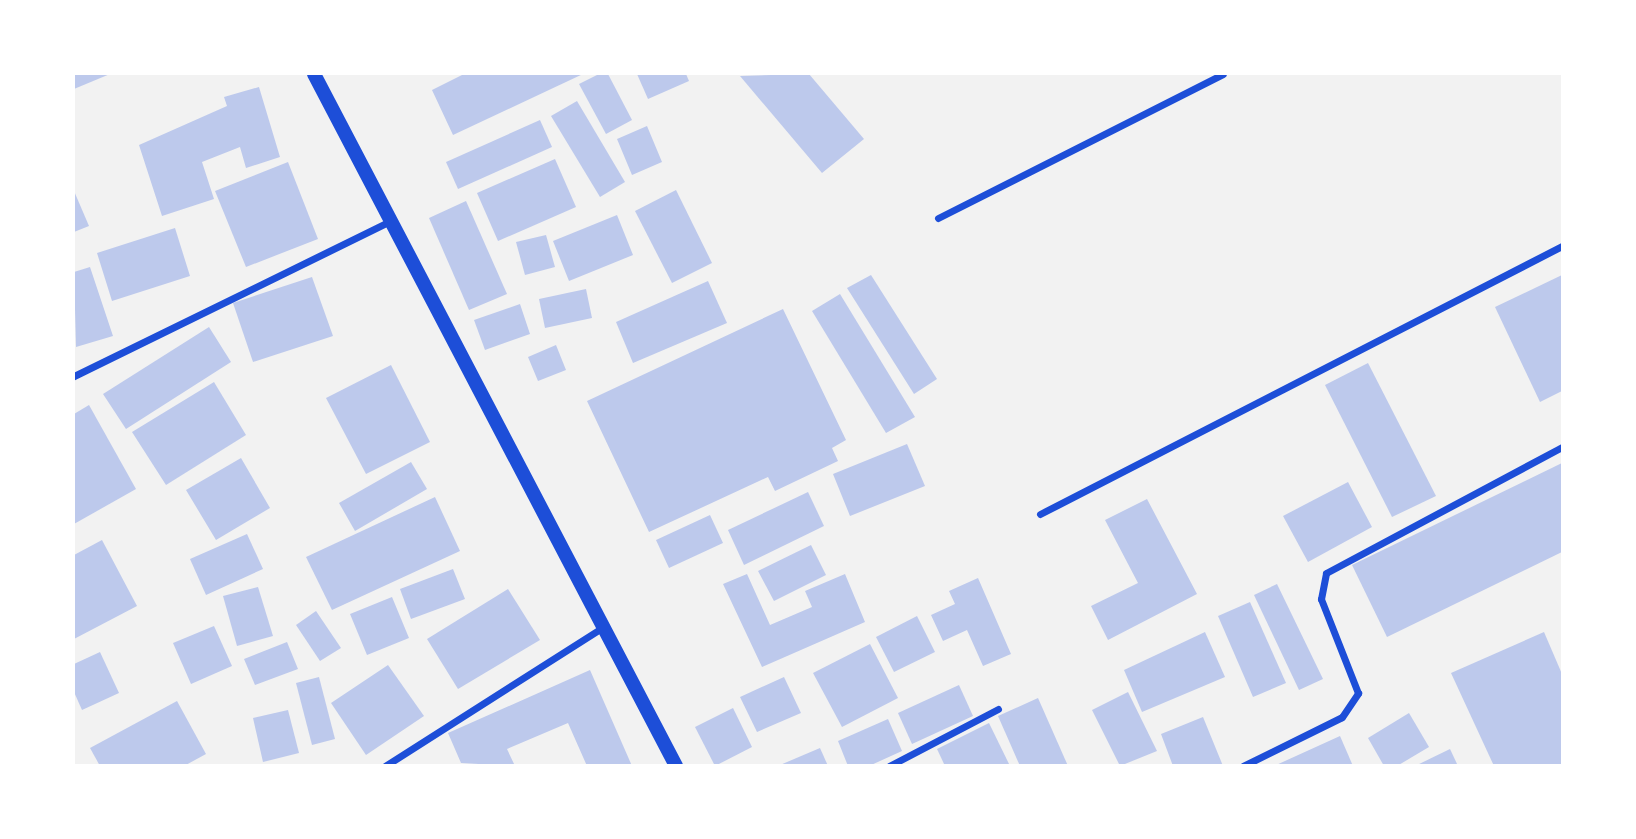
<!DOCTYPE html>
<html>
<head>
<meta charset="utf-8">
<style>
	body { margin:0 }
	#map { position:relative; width:1636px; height:839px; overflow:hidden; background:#f2f2f2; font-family:Ubuntu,sans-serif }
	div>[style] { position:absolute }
	.building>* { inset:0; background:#bdc9ec }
	.minor>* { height:7px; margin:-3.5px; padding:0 3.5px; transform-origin:3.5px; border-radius:3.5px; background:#1d4ed8 }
	.secondary>* { height:14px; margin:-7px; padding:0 7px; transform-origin:7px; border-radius:7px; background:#1d4ed8 }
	span { translate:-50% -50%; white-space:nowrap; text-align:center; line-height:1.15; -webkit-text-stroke:6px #fff; paint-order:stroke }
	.frame { position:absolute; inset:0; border:75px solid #fff; pointer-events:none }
</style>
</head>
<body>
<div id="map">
	<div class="building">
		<i style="clip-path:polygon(74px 74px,110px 74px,74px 89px)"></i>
		<i style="clip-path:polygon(583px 74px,453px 135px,432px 90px,464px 74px)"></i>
		<i style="clip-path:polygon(599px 74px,608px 74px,632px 120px,606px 134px,579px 84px)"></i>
		<i style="clip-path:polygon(637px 74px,686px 74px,689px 81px,648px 99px)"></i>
		<i style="clip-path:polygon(809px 74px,864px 139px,822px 173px,740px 76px)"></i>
		<i style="clip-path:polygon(259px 87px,280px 157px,246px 168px,240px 147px,202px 162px,214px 199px,162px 216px,139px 145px,227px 106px,224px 97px)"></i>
		<i style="clip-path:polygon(577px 101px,625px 182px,600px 197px,551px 116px)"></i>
		<i style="clip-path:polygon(540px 120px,552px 147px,458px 189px,446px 162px)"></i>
		<i style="clip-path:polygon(647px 126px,662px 162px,632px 175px,617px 139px)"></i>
		<i style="clip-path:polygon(555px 159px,576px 207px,498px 241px,477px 193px)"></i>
		<i style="clip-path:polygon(288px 162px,318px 239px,246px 267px,215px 191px)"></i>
		<i style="clip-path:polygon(676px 190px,712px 263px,672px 283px,635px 211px)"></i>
		<i style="clip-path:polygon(74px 191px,89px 226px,74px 232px)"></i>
		<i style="clip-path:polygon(466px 201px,507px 294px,469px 310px,429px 218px)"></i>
		<i style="clip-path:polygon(617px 215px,633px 255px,569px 281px,553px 241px)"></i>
		<i style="clip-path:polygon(175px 228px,190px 276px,112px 301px,97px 253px)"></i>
		<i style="clip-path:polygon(546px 235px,555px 267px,525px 275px,516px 242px)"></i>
		<i style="clip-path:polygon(90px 267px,113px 336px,76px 347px,74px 272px)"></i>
		<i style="clip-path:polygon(871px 275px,937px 379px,914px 394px,847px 288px)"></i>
		<i style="clip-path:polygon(1562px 275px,1562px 391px,1540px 402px,1495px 307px)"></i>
		<i style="clip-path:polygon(312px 277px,333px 336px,253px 362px,233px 303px)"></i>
		<i style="clip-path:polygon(708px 281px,727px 323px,633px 363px,616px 322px)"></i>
		<i style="clip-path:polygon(586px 289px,592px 318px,545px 328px,539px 299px)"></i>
		<i style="clip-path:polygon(840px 294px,915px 417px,886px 433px,812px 311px)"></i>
		<i style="clip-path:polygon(520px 304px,530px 334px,485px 350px,474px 320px)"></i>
		<i style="clip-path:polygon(783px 309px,846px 440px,832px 448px,838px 461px,775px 491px,768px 477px,649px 532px,587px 401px)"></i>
		<i style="clip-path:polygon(209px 327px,231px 362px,126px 429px,103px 394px)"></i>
		<i style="clip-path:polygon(556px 345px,566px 370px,538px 381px,528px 357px)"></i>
		<i style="clip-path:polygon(1368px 363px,1436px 496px,1392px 517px,1325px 385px)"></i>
		<i style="clip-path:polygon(391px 365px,430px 442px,366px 474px,326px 398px)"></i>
		<i style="clip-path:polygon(214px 382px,246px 435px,166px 485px,132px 432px)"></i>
		<i style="clip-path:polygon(89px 405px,136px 489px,74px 524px,74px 414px)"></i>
		<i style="clip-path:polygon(907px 444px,925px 486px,850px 516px,833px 474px)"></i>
		<i style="clip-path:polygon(241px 458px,270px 508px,216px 540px,186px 490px)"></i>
		<i style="clip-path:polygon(411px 462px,427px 489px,355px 531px,339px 503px)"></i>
		<i style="clip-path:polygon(1562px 463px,1562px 552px,1387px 637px,1352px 565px)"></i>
		<i style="clip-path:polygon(1348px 482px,1372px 527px,1308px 562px,1283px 516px)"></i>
		<i style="clip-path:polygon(808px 492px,824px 526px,744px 565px,728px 530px)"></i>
		<i style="clip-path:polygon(435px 497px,460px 551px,332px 610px,306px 557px)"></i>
		<i style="clip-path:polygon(1147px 499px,1197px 594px,1108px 640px,1091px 606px,1138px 583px,1105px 520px)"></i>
		<i style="clip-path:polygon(710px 515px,723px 543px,669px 568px,656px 540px)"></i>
		<i style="clip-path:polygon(247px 534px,263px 569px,206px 595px,190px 559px)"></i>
		<i style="clip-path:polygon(102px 540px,137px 606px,74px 639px,74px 555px)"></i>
		<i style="clip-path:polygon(811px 545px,826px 575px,774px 601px,758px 571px)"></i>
		<i style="clip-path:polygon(453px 569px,465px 599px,411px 619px,400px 589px)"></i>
		<i style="clip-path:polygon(747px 574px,770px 625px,812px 607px,805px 591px,845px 574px,865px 622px,762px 667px,723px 584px)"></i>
		<i style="clip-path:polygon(978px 578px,1011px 654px,983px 666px,967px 630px,943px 641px,931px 615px,955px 604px,949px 591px)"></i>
		<i style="clip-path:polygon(1277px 584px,1323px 679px,1299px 690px,1254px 595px)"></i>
		<i style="clip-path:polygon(258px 587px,273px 636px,237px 646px,223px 596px)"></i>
		<i style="clip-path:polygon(508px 589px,540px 640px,458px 689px,427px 639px)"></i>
		<i style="clip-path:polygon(392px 597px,409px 638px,367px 655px,350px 614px)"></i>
		<i style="clip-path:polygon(1250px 602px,1286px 683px,1253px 697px,1218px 616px)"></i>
		<i style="clip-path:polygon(316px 611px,341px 648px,320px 661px,296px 625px)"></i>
		<i style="clip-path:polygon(917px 616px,935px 652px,894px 672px,876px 637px)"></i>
		<i style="clip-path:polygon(214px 626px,232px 666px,191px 684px,173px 643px)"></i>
		<i style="clip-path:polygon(1205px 632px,1225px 677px,1142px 712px,1124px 670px)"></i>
		<i style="clip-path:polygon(1544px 632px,1562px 674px,1562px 766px,1494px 766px,1451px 673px)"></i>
		<i style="clip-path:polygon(287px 642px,298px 669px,255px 685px,244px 659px)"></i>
		<i style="clip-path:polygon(870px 644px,898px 698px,842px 727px,813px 673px)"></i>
		<i style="clip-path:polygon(100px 652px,119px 693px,82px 710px,74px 692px,74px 664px)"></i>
		<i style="clip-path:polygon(388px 665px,424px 716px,366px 755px,331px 703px)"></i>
		<i style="clip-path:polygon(590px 670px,632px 766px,587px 766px,568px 723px,507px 749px,515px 766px,461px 763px,448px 733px)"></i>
		<i style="clip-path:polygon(319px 677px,335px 739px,312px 745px,296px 683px)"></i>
		<i style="clip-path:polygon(784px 677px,801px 713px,757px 732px,740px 697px)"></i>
		<i style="clip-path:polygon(959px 685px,973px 716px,912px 744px,898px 713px)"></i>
		<i style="clip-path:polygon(1128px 692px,1157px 751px,1120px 766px,1092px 710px)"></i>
		<i style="clip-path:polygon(1038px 698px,1068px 766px,1020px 766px,998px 716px)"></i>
		<i style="clip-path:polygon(177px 701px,206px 754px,184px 766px,100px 766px,90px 748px)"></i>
		<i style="clip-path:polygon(733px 708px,752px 747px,715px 766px,695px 727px)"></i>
		<i style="clip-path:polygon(288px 710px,299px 753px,263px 762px,253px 718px)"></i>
		<i style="clip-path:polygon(1409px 713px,1429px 747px,1397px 766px,1384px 766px,1368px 738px)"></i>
		<i style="clip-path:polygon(1203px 717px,1223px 766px,1173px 766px,1161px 734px)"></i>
		<i style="clip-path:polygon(888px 719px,902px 751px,869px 766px,848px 766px,838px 741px)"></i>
		<i style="clip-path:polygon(989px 723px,1010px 766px,945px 766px,937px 749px)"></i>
		<i style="clip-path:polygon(1340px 736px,1353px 766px,1274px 766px)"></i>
		<i style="clip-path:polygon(820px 748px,828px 766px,780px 766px,780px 765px)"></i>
		<i style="clip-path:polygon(1450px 749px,1458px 766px,1415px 766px)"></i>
	</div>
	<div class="minor">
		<i style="left:938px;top:218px;width:319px;rotate:-26.8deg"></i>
		<i style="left:74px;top:376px;width:353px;rotate:-26.1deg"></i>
		<i style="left:1040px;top:514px;width:587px;rotate:-27.18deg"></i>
		<i style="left:385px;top:766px;width:259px;rotate:-32.5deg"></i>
		<i style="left:889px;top:766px;width:123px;rotate:-27.6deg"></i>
		<i style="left:1243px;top:766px;width:110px;rotate:-26.3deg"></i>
		<i style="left:1342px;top:717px;width:29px;rotate:-56deg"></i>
		<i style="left:1358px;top:693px;width:101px;rotate:-111.5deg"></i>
		<i style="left:1321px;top:599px;width:26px;rotate:-79deg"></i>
		<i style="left:1326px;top:573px;width:268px;rotate:-28.1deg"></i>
	</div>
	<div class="secondary">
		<i style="left:314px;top:74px;width:781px;rotate:62.38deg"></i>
	</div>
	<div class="frame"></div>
</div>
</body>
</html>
